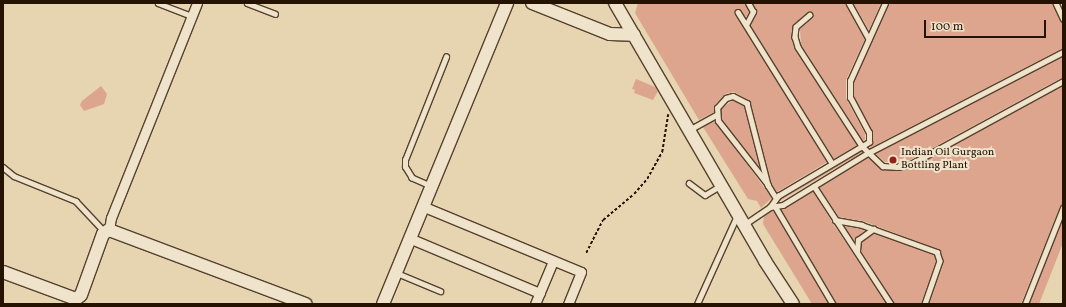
<!DOCTYPE html>
<html>
<head>
<meta charset="utf-8">
<style>
	body { margin:0 }
	#map { position:relative; width:1066px; height:307px; overflow:hidden; background:#e7d4b1; font-family:Vollkorn,serif }
	div>[style] { position:absolute }
	.building>* { inset:0; background:#dda58e }
	.path>* { height:1.5px; margin-top:-0.75px; transform-origin:0; background:repeating-linear-gradient(90deg,#251201 0 3px,transparent 0 5px) }
	.roads { filter:drop-shadow(1px 0 #56422d) drop-shadow(-1px 0 #56422d) drop-shadow(0 1px #56422d) drop-shadow(0 -1px #56422d) }
	.service>* { height:4.5px; margin:-2.25px; padding:0 2.25px; transform-origin:2.25px; border-radius:2.25px; background:#efe3cc }
	.minor>* { height:9px; margin:-4.5px; padding:0 4.5px; transform-origin:4.5px; border-radius:4.5px; background:#efe3cc }
	.tertiary>* { height:12px; margin:-6px; padding:0 6px; transform-origin:6px; border-radius:6px; background:#efe3cc }
	.dots>* { width:11px; height:11px; translate:-50% -50%; box-sizing:border-box; border:2px solid #efe3cc; border-radius:50% }
	span { translate:-50% -50%; white-space:nowrap; text-align:center; line-height:1.15; -webkit-text-stroke:4px #efe3cc; paint-order:stroke }
	.poi-label { font-size:11px; color:#251201 }
	.left { translate:0 -50%; text-align:left }
	.frame { position:absolute; inset:0; border:4px solid #251201; pointer-events:none }
	.scale { position:absolute; left:924px; top:20px; width:122px; height:18px; box-sizing:border-box; border:2px solid #251201; border-top:0; padding-left:5px; font-size:12px; line-height:14px; white-space:nowrap; color:#251201; -webkit-text-stroke:3px #efe3cc; paint-order:stroke }
</style>
</head>
<body>
<div id="map">
	<div class="building">
		<i style="clip-path:polygon(638px 3px,744px 3px,749px 12px,746px 17px,739px 9px,735px 10px,735px 14px,827px 162px,777px 192px,771px 184px,750px 101px,734px 92px,725px 94px,714px 106px,714px 112px,699px 120px,635px 13px)"></i>
		<i style="clip-path:polygon(752px 3px,845px 3px,865px 39px,846px 80px,846px 98px,865px 134px,865px 140px,863px 141px,801px 45px,800px 29px,813px 18px,813px 13px,808px 12px,794px 24px,791px 38px,795px 49px,857px 145px,834px 159px,750px 25px,757px 12px)"></i>
		<i style="clip-path:polygon(853px 3px,881px 3px,869px 30px)"></i>
		<i style="clip-path:polygon(889px 3px,1052px 3px,1063px 22px,1063px 48px,870px 148px,873px 133px,854px 97px,854px 82px)"></i>
		<i style="clip-path:polygon(1063px 56px,1063px 77px,910px 160px,885px 162px,875px 153px)"></i>
		<i style="clip-path:polygon(636px 79px,655px 87px,658px 91px,653px 100px,634px 93px,635px 90px,632px 89px)"></i>
		<i style="clip-path:polygon(1063px 85px,1063px 204px,1060px 207px,1021px 304px,929px 304px,944px 262px,940px 250px,863px 221px,839px 217px,819px 187px,868px 157px,883px 170px,898px 171px,913px 167px)"></i>
		<i style="clip-path:polygon(101px 86px,107px 94px,104px 104px,84px 111px,80px 105px,82px 101px)"></i>
		<i style="clip-path:polygon(733px 100px,744px 106px,760px 169px,722px 120px,721px 109px)"></i>
		<i style="clip-path:polygon(714px 120px,772px 198px,761px 208px,757px 201px,748px 199px,703px 127px)"></i>
		<i style="clip-path:polygon(862px 151px,863px 152px,778px 202px,781px 199px)"></i>
		<i style="clip-path:polygon(813px 191px,832px 222px,887px 304px,837px 304px,781px 209px)"></i>
		<i style="clip-path:polygon(773px 210px,829px 304px,812px 304px,763px 224px,764px 216px)"></i>
		<i style="clip-path:polygon(1063px 218px,1063px 243px,1039px 304px,1029px 304px)"></i>
		<i style="clip-path:polygon(844px 226px,861px 229px,865px 230px,854px 241px)"></i>
		<i style="clip-path:polygon(874px 233px,934px 255px,936px 261px,921px 304px,895px 304px,861px 251px,862px 242px)"></i>
	</div>
	<div class="path">
		<i style="left:586px;top:253px;width:37px;rotate:-63deg"></i>
		<i style="left:603px;top:220px;width:40px;rotate:-40deg"></i>
		<i style="left:634px;top:194px;width:20px;rotate:-49deg"></i>
		<i style="left:647px;top:179px;width:31px;rotate:-61deg"></i>
		<i style="left:662px;top:152px;width:38px;rotate:-81deg"></i>
	</div>
	<div class="roads">
		<div class="service">
			<i style="left:158px;top:3px;width:36px;rotate:21deg"></i>
			<i style="left:247px;top:3px;width:30px;rotate:21deg"></i>
			<i style="left:849px;top:3px;width:41px;rotate:60.9deg"></i>
			<i style="left:1056px;top:3px;width:17px;rotate:65deg"></i>
			<i style="left:738px;top:12px;width:178px;rotate:58.1deg"></i>
			<i style="left:810px;top:15px;width:18px;rotate:139deg"></i>
			<i style="left:796px;top:27px;width:10px;rotate:96deg"></i>
			<i style="left:795px;top:37px;width:10px;rotate:73deg"></i>
			<i style="left:798px;top:47px;width:118px;rotate:57.1deg"></i>
			<i style="left:862px;top:146px;width:29px;rotate:44deg"></i>
			<i style="left:883px;top:166px;width:14px;rotate:4deg"></i>
			<i style="left:897px;top:167px;width:14px;rotate:-12deg"></i>
			<i style="left:911px;top:164px;width:173px;rotate:-28.6deg"></i>
			<i style="left:746px;top:25px;width:15px;rotate:-62deg"></i>
			<i style="left:753px;top:12px;width:10px;rotate:-119deg"></i>
			<i style="left:689px;top:130px;width:31px;rotate:-29deg"></i>
			<i style="left:3px;top:167px;width:14px;rotate:39deg"></i>
			<i style="left:14px;top:176px;width:67px;rotate:22deg"></i>
			<i style="left:76px;top:201px;width:42px;rotate:46.9deg"></i>
			<i style="left:689px;top:183px;width:20px;rotate:37deg"></i>
			<i style="left:705px;top:195px;width:17px;rotate:-31deg"></i>
			<i style="left:768px;top:185px;width:81px;rotate:-128deg"></i>
			<i style="left:718px;top:121px;width:13px;rotate:-94deg"></i>
			<i style="left:717px;top:108px;width:13px;rotate:-48deg"></i>
			<i style="left:726px;top:98px;width:7px;rotate:-16deg"></i>
			<i style="left:733px;top:96px;width:16px;rotate:27deg"></i>
			<i style="left:747px;top:103px;width:85px;rotate:75.6deg"></i>
			<i style="left:768px;top:185px;width:15px;rotate:58deg"></i>
			<i style="left:430px;top:186px;width:20px;rotate:-156deg"></i>
			<i style="left:412px;top:178px;width:13px;rotate:-122deg"></i>
			<i style="left:405px;top:167px;width:7px;rotate:-90deg"></i>
			<i style="left:405px;top:160px;width:111px;rotate:-68.3deg"></i>
			<i style="left:814px;top:186px;width:141px;rotate:56.9deg"></i>
			<i style="left:775px;top:206px;width:114px;rotate:59.4deg"></i>
			<i style="left:770px;top:207px;width:13px;rotate:-9deg"></i>
			<i style="left:783px;top:205px;width:100px;rotate:-31.5deg"></i>
			<i style="left:868px;top:153px;width:220px;rotate:-27.4deg"></i>
			<i style="left:835px;top:220px;width:27px;rotate:10deg"></i>
			<i style="left:862px;top:225px;width:80px;rotate:19.8deg"></i>
			<i style="left:937px;top:252px;width:9px;rotate:72deg"></i>
			<i style="left:940px;top:261px;width:46px;rotate:109.2deg"></i>
			<i style="left:745px;top:224px;width:30px;rotate:-34deg"></i>
			<i style="left:770px;top:207px;width:14px;rotate:-54deg"></i>
			<i style="left:778px;top:196px;width:106px;rotate:-30.7deg"></i>
			<i style="left:869px;top:142px;width:9px;rotate:-90deg"></i>
			<i style="left:869px;top:133px;width:40px;rotate:-118deg"></i>
			<i style="left:850px;top:98px;width:17px;rotate:-90deg"></i>
			<i style="left:850px;top:81px;width:85px;rotate:-65.8deg"></i>
			<i style="left:857px;top:251px;width:11px;rotate:-85deg"></i>
			<i style="left:858px;top:240px;width:19px;rotate:-36deg"></i>
			<i style="left:397px;top:273px;width:47px;rotate:22.7deg"></i>
			<i style="left:697px;top:304px;width:97px;rotate:-65.6deg"></i>
			<i style="left:1025px;top:304px;width:103px;rotate:-68.4deg"></i>
		</div>
		<div class="minor">
			<i style="left:422px;top:206px;width:172px;rotate:22.5deg"></i>
			<i style="left:581px;top:272px;width:35px;rotate:112deg"></i>
			<i style="left:109px;top:230px;width:12px;rotate:-81deg"></i>
			<i style="left:111px;top:218px;width:232px;rotate:-68.2deg"></i>
			<i style="left:409px;top:238px;width:142px;rotate:22.8deg"></i>
			<i style="left:535px;top:304px;width:47px;rotate:-67.3deg"></i>
		</div>
		<div class="tertiary">
			<i style="left:532px;top:3px;width:84px;rotate:21.7deg"></i>
			<i style="left:610px;top:34px;width:24px;rotate:2deg"></i>
			<i style="left:615px;top:3px;width:298px;rotate:59.8deg"></i>
			<i style="left:765px;top:261px;width:51px;rotate:56.9deg"></i>
			<i style="left:3px;top:272px;width:78px;rotate:20.3deg"></i>
			<i style="left:76px;top:299px;width:6px;rotate:-39deg"></i>
			<i style="left:81px;top:295px;width:65px;rotate:-70.2deg"></i>
			<i style="left:103px;top:234px;width:7px;rotate:-34deg"></i>
			<i style="left:109px;top:230px;width:210px;rotate:20.6deg"></i>
			<i style="left:383px;top:304px;width:326px;rotate:-67.6deg"></i>
		</div>
	</div>
	<div class="dots">
		<i style="left:893px;top:160px;background:#8f2418"></i>
	</div>
	<div class="poi-label">
		<span class="left" style="left:901px;top:160px">Indian Oil Gurgaon<br>Bottling Plant</span>
	</div>
	<div class="frame"></div>
	<div class="scale">100 m</div>
</div>
</body>
</html>
